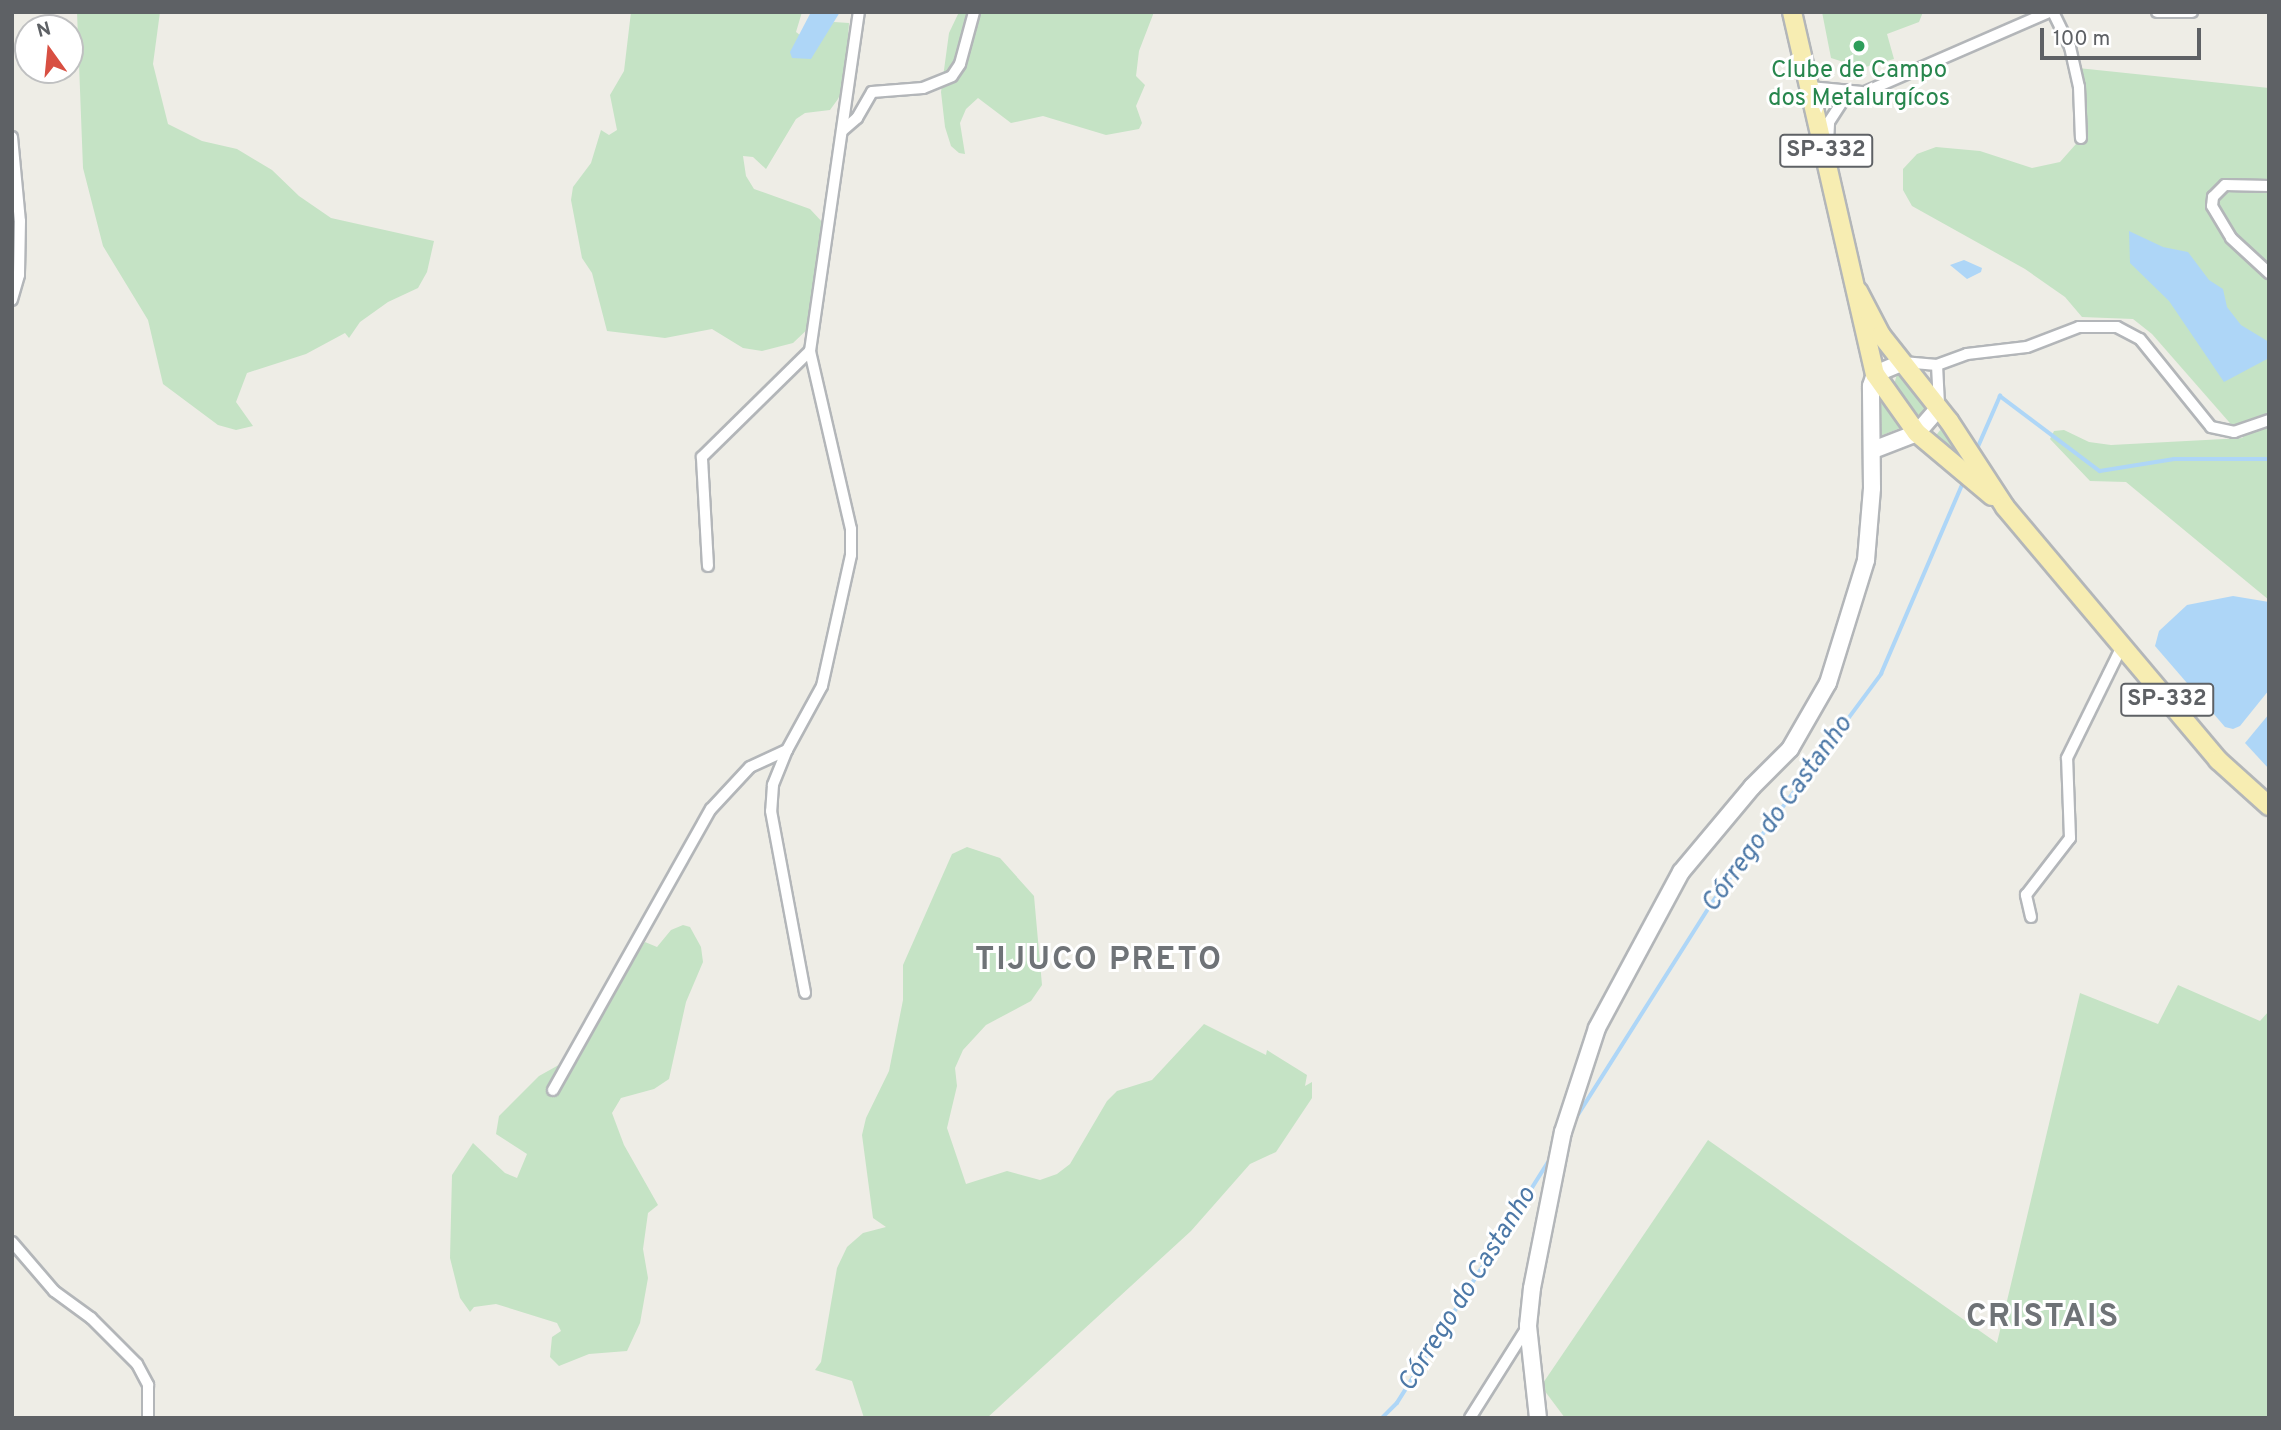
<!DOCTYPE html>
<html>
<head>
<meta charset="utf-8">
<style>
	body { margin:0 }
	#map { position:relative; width:2281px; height:1430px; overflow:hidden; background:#eeede6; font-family:Overpass,sans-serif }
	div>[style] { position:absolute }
	.green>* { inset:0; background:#c5e3c5 }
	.water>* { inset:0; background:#aed6f7 }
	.stream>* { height:3.5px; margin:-1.75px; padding:0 1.75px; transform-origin:1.75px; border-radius:1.75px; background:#aed6f7 }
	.roads { filter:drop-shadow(2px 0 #b3b6b9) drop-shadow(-2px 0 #b3b6b9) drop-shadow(0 2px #b3b6b9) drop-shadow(0 -2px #b3b6b9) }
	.street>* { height:10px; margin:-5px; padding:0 5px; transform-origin:5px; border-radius:5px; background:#fff }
	.secondary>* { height:16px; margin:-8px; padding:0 8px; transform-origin:8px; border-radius:8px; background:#fff }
	.primary>* { height:18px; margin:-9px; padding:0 9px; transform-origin:9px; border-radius:9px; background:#f7edb2 }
	.dots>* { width:19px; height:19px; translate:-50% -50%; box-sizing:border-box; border:4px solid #fff; border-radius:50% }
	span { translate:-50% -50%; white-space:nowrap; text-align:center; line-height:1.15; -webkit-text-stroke:6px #fff; paint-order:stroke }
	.shield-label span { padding:2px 5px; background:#fff; border:2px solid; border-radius:5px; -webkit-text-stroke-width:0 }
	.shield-label { font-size:23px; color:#5e6165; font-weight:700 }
	.leisure-label { font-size:24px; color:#27864d }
	.water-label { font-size:26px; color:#4c78a7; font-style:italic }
	.district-label { font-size:32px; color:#6f7377; font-weight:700; letter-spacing:2px }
	.frame { position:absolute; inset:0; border:14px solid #5e6165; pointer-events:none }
	.north { position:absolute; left:14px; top:14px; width:70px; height:70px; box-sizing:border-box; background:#fff; border:2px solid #bfc0c1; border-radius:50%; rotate:345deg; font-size:19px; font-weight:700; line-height:28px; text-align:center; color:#5e6165 }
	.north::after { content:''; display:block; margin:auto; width:24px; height:32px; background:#d84f42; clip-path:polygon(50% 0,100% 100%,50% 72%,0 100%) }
	.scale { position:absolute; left:2040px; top:28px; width:161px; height:32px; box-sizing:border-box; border:4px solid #5e6165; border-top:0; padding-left:9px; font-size:21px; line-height:24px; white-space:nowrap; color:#5e6165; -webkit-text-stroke:5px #fff; paint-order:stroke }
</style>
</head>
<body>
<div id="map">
	<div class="green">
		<i style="clip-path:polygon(77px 12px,160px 12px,153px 64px,168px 124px,202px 141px,237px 149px,272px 170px,299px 196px,331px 218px,434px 241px,427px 272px,418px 288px,388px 302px,360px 322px,349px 338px,345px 333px,306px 354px,247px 373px,236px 402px,253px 426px,236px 430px,218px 425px,163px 384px,148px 320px,103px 246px,83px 168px)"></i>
		<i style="clip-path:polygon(631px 12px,802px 12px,796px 32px,804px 38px,834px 22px,849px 23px,845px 83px,838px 99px,830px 110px,805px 113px,796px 119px,766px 169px,753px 157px,743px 156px,746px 176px,754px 189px,810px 209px,824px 224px,814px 323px,793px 343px,762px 351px,743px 348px,712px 329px,665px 338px,607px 331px,592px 273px,582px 258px,571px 200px,573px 187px,591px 163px,601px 130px,609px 135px,617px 130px,610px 95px,624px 71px)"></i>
		<i style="clip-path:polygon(959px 12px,1154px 12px,1139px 51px,1136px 76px,1145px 85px,1136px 106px,1142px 123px,1139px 129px,1106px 135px,1043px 116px,1011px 123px,978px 98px,966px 109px,960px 123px,965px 154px,959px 153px,951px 146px,945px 127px,941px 92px,949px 33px)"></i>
		<i style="clip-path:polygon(1822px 12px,1923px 12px,1919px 22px,1887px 34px,1894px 59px,1862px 68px,1831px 58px)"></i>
		<i style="clip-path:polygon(2078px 68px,2269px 88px,2269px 600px,2126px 482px,2090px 481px,2050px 439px,2054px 431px,2064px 430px,2089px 442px,2111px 445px,2243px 438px,2152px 334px,2133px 319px,2082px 317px,2065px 297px,2025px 269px,1912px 206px,1903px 190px,1903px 169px,1917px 154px,1936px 147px,1980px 151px,2032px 168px,2060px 162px,2084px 135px)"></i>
		<i style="clip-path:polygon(1897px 374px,1902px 374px,1930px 411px,1919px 420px,1893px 388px)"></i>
		<i style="clip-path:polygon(1878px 394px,1903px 427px,1880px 436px,1877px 428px)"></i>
		<i style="clip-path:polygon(1946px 423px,1983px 485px,1930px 434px,1937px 434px)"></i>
		<i style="clip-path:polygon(967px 847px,1000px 858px,1034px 896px,1042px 985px,1031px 1001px,986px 1025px,963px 1050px,955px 1068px,957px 1086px,947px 1128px,966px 1184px,1007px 1171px,1040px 1180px,1057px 1174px,1070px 1164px,1107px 1101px,1117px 1091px,1152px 1080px,1204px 1024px,1266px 1055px,1267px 1050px,1307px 1075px,1305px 1086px,1312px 1082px,1312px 1098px,1276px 1152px,1250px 1164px,1191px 1231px,987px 1418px,864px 1418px,852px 1381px,815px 1370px,821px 1362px,837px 1268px,847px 1247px,863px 1233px,886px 1227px,873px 1218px,862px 1135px,866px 1118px,889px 1071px,903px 1000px,903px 965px,952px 854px)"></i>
		<i style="clip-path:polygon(683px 925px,690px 927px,701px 947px,703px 962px,686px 1002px,669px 1079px,654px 1089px,621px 1098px,612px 1113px,624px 1145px,658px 1205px,648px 1213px,643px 1249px,648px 1278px,640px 1323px,627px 1351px,589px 1354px,559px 1366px,550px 1357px,552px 1337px,561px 1331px,557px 1323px,496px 1304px,474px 1307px,470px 1312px,460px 1298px,450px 1258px,452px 1175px,473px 1143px,505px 1173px,517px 1178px,527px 1154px,496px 1134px,499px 1116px,539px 1076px,582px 1052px,596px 1016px,645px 942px,657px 947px,671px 930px)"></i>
		<i style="clip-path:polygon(2178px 985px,2260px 1021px,2269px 1011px,2269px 1418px,1565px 1418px,1541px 1386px,1708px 1140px,1997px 1343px,2080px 993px,2158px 1024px)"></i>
	</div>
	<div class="water">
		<i style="clip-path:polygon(811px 12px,840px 12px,811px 59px,792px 58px,790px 52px)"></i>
		<i style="clip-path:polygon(2129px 231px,2163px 247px,2188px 252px,2209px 280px,2223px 289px,2227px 307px,2241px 325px,2269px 342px,2269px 358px,2224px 382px,2169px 301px,2130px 263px)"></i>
		<i style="clip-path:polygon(1964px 260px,1982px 268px,1981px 272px,1967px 279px,1950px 265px)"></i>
		<i style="clip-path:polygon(2233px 596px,2269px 602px,2269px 690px,2240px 726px,2233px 729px,2225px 727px,2155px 646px,2159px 631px,2187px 605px)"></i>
		<i style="clip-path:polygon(2269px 714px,2269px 769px,2245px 743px)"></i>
	</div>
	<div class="stream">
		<i style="left:1977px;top:449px;width:58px;rotate:-66.5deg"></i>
		<i style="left:2000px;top:396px;width:125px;rotate:36.9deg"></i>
		<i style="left:2100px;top:471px;width:75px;rotate:-9.2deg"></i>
		<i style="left:2174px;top:459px;width:95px"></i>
		<i style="left:1574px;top:1121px;width:257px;rotate:-57.7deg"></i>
		<i style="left:1711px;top:904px;width:286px;rotate:-53.5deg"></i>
		<i style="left:1881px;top:674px;width:208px;rotate:-66.8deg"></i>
		<i style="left:1382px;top:1418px;width:21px;rotate:-45deg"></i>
		<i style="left:1397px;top:1403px;width:288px;rotate:-57.9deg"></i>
	</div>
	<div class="roads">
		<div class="street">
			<i style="left:2053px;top:12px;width:39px;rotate:64deg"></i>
			<i style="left:2070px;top:47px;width:41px;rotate:77.3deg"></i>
			<i style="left:2079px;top:87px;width:51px;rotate:87.8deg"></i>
			<i style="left:2157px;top:12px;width:35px"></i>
			<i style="left:1810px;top:87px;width:52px;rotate:5.5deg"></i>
			<i style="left:842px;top:131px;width:20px;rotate:-41deg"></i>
			<i style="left:857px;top:118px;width:30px;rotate:-60deg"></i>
			<i style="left:872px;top:92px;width:51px;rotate:-4.5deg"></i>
			<i style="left:923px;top:88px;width:31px;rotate:-22deg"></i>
			<i style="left:952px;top:76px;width:14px;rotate:-56deg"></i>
			<i style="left:960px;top:64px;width:54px;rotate:-74.9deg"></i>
			<i style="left:12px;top:137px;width:84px;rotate:84.6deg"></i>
			<i style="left:20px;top:221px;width:54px;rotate:91.1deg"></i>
			<i style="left:19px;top:275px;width:26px;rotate:106deg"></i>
			<i style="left:1828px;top:143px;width:21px;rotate:-87deg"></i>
			<i style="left:1829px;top:122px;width:24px;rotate:-57deg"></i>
			<i style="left:1842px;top:102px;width:226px;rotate:-23.5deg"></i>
			<i style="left:2269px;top:186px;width:44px;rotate:-178.7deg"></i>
			<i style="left:2225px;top:185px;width:17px;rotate:135deg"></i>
			<i style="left:2213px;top:197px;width:9px;rotate:96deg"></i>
			<i style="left:2212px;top:206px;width:37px;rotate:59deg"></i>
			<i style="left:2231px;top:238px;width:52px;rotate:42.6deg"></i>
			<i style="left:1903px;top:362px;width:34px;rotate:5deg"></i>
			<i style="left:1937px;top:365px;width:32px;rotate:-20deg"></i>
			<i style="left:1967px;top:354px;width:60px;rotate:-6.7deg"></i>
			<i style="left:2027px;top:347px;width:56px;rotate:-21deg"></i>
			<i style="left:2079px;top:327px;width:38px"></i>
			<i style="left:2117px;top:327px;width:26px;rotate:28deg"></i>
			<i style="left:2140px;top:339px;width:113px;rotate:51.1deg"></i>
			<i style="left:2211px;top:427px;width:24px;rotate:12deg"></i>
			<i style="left:2234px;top:432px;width:37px;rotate:-19deg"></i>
			<i style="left:1937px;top:365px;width:40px;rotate:87.1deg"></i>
			<i style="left:708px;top:566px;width:109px;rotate:-93.2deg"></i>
			<i style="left:702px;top:457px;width:151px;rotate:-44.5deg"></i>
			<i style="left:787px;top:750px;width:38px;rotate:112deg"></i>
			<i style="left:773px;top:785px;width:26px;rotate:94deg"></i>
			<i style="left:771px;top:811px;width:185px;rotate:79.4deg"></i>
			<i style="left:2031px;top:917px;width:23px;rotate:-103deg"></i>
			<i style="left:2026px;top:895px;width:72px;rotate:-52.3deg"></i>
			<i style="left:2070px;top:838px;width:80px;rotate:-92.1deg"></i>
			<i style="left:2067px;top:758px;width:125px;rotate:-63.8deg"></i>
			<i style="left:553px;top:1090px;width:322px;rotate:-60.7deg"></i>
			<i style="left:711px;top:809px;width:57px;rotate:-47.1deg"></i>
			<i style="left:750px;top:767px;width:41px;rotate:-24.7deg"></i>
			<i style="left:787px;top:750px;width:73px;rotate:-61.3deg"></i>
			<i style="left:822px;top:686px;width:134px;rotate:-77.5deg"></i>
			<i style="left:851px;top:555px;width:26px;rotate:-90deg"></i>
			<i style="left:851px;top:529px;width:183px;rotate:-103deg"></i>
			<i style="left:810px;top:351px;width:343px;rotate:-81.8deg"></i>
			<i style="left:12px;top:1242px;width:65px;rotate:49.4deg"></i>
			<i style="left:54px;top:1291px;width:46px;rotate:36.1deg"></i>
			<i style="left:91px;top:1318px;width:65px;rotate:45deg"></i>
			<i style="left:137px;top:1364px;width:24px;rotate:62deg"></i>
			<i style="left:148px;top:1385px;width:33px;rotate:90deg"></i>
			<i style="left:1470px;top:1418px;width:109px;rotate:-57.8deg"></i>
		</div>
		<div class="secondary">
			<i style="left:1873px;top:450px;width:47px;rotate:-21.1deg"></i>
			<i style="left:1917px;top:433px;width:33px;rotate:-49deg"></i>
			<i style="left:1538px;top:1418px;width:93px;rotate:-96.2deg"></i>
			<i style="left:1528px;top:1326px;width:38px;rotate:-84deg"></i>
			<i style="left:1532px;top:1288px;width:159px;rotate:-78.8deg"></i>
			<i style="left:1563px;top:1132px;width:109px;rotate:-71.9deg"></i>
			<i style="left:1597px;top:1028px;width:177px;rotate:-61.7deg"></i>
			<i style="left:1681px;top:872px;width:111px;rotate:-50.1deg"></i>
			<i style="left:1752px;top:787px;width:54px;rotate:-45deg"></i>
			<i style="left:1790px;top:749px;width:76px;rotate:-60.1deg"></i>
			<i style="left:1828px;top:683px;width:129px;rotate:-72.8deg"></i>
			<i style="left:1866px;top:560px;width:72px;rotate:-85.2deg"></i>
			<i style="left:1872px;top:488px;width:102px;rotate:-90.6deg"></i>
			<i style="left:1871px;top:386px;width:13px;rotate:-72deg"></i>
			<i style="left:1875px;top:374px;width:30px;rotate:-23deg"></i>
		</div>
		<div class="primary">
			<i style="left:1792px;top:12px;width:371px;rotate:77.1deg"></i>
			<i style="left:1875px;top:374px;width:72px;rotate:54.6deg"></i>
			<i style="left:1917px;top:433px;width:98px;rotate:40deg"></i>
			<i style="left:1858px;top:291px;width:50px;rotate:62.4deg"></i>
			<i style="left:1881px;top:335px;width:110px;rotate:51.7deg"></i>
			<i style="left:1949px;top:421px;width:103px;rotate:56.9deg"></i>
			<i style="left:2005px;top:507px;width:331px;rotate:49.9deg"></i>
			<i style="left:2218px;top:760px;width:69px;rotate:42deg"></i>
		</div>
	</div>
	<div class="dots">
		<i style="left:1859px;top:46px;background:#2e9e5b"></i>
	</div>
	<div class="shield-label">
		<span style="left:1826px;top:151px">SP-332</span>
		<span style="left:2167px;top:700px">SP-332</span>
	</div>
	<div class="leisure-label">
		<span style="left:1859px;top:86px">Clube de Campo<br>dos Metalurgícos</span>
	</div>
	<div class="water-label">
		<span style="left:1778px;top:815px;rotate:-54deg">Córrego do Castanho</span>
		<span style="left:1468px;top:1290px;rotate:-58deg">Córrego do Castanho</span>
	</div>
	<div class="district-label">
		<span style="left:1099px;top:961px">TIJUCO PRETO</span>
		<span style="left:2043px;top:1318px">CRISTAIS</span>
	</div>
	<div class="frame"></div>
	<div class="north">N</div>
	<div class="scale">100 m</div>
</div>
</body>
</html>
